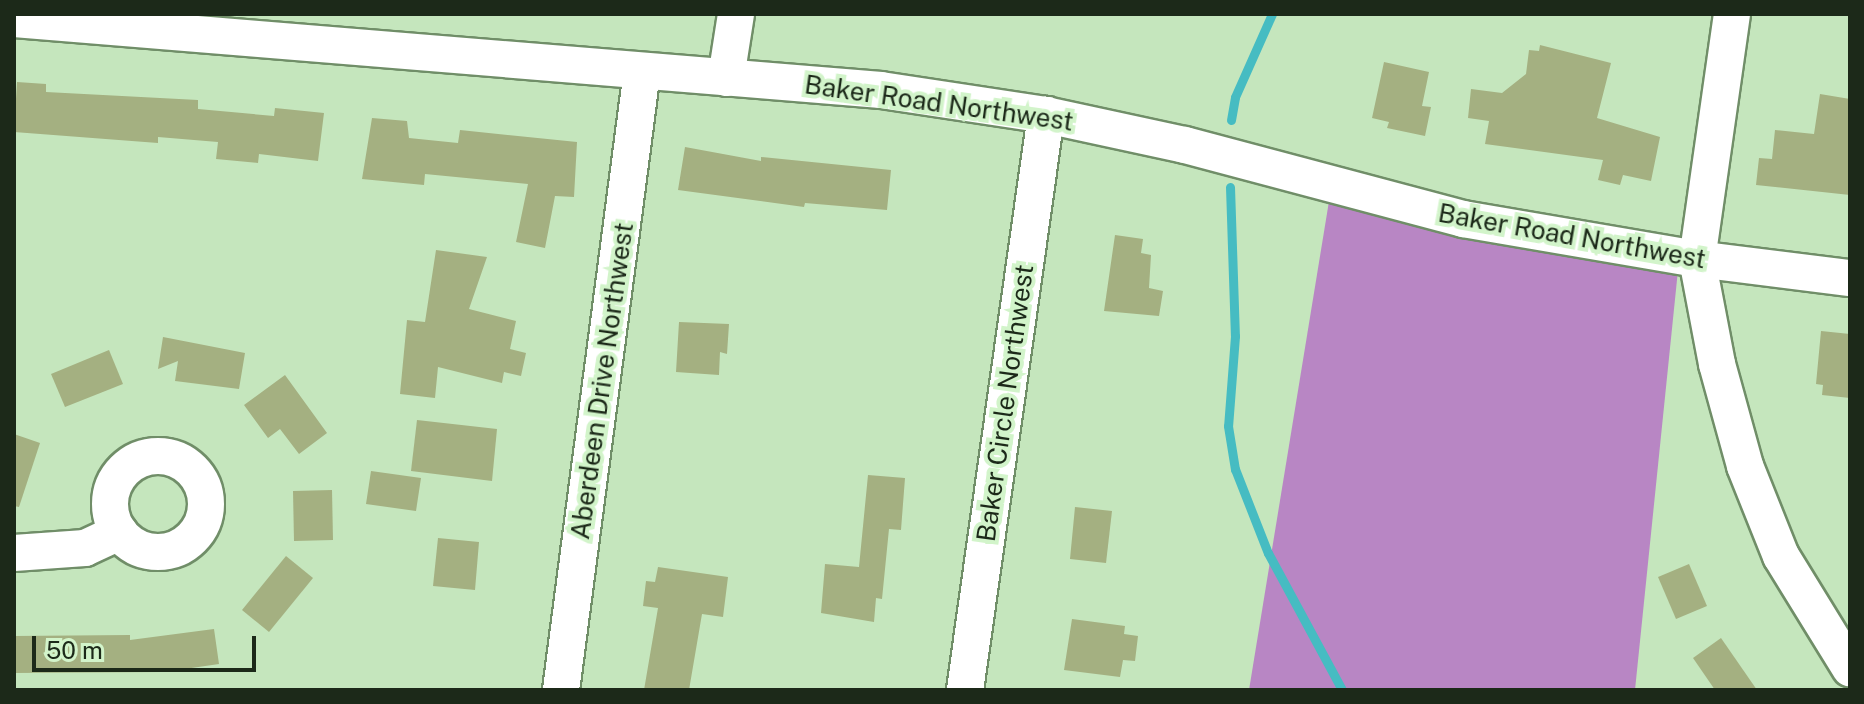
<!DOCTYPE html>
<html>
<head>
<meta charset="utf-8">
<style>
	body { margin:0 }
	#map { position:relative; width:1864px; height:704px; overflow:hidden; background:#c5e6bd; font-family:"Public Sans",sans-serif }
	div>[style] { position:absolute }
	.forest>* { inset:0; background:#b886c4 }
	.stream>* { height:9px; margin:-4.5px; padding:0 4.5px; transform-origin:4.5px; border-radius:4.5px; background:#46bcc2 }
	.building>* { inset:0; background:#a4b081 }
	.roads { filter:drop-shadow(2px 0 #708e68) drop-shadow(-2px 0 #708e68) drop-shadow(0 2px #708e68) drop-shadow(0 -2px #708e68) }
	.minor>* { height:36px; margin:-18px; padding:0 18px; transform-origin:18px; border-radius:18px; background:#fff }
	.minor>.ring { margin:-18px; padding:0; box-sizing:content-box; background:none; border:36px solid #fff; border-radius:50% }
	span { translate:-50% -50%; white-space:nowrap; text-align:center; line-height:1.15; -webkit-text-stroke:8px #d2f4ca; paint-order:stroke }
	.street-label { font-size:26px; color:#1c2919 }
	.frame { position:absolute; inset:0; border:16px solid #1c2919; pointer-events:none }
	.scale { position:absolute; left:32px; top:636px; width:224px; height:36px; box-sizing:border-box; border:4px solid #1c2919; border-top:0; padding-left:10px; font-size:24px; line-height:28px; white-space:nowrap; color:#1c2919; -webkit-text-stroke:6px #d2f4ca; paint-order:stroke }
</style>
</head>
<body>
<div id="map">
	<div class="forest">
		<i style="clip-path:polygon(1331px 189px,1678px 270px,1635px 690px,1249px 690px)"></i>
	</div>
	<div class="stream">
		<i style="left:1231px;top:120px;width:23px;rotate:-80deg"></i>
		<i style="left:1235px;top:97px;width:91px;rotate:-66deg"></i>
		<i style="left:1230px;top:187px;width:149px;rotate:88.1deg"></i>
		<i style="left:1235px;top:336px;width:90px;rotate:94.4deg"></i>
		<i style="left:1228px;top:426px;width:44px;rotate:80.8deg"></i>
		<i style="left:1235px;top:469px;width:90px;rotate:68.6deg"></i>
		<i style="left:1268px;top:553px;width:156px;rotate:61.6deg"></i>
	</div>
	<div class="building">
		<i style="clip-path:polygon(1540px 45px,1611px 63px,1597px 118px,1660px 137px,1651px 181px,1623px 175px,1620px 185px,1598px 180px,1603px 160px,1485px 144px,1489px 121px,1468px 118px,1471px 89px,1502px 93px,1526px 74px,1529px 50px,1539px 51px)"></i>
		<i style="clip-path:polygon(1384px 62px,1429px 72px,1422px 106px,1431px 107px,1425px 136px,1387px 128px,1389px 122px,1372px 118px)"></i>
		<i style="clip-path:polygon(17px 82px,46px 84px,46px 92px,198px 100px,198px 109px,274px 116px,275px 108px,324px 113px,318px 161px,259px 154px,258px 163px,216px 159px,218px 142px,158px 137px,158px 143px,14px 132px)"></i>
		<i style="clip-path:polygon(1820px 94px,1850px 99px,1850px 195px,1756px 185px,1759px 158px,1772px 159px,1775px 130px,1814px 134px)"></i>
		<i style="clip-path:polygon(372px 118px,407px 121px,409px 138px,458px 143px,460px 130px,577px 142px,574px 197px,555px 196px,545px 248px,516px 242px,528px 184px,425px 174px,424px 185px,362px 179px)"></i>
		<i style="clip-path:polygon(685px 147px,761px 161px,761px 157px,891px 170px,887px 210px,805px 203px,804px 207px,678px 190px)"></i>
		<i style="clip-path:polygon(1115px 235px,1143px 239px,1141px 253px,1151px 255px,1149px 288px,1163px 291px,1159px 316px,1104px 311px)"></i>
		<i style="clip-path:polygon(436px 250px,487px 257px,469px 309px,516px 321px,510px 349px,526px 353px,521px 376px,504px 372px,502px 383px,438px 367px,435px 398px,400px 394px,407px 320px,425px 322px)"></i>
		<i style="clip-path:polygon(679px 322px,729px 324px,727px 354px,720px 352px,719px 375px,676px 372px)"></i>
		<i style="clip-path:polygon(1821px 331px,1850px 334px,1850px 398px,1822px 395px,1823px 385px,1816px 384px)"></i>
		<i style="clip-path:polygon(163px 337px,245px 353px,239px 389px,175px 381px,178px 361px,158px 369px)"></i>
		<i style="clip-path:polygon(109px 350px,123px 384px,65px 407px,51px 374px)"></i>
		<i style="clip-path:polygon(285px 375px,327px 433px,299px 454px,280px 429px,268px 438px,244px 405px)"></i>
		<i style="clip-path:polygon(417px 420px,497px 429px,492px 481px,411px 471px)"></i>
		<i style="clip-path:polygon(14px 434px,40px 443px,19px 507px,14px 506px)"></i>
		<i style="clip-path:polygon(371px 471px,421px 478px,416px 511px,366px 504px)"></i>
		<i style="clip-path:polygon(868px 475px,905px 478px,901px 530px,889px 529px,882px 599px,876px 598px,874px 622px,821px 613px,825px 564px,859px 567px)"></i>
		<i style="clip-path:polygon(332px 490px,333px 540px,294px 541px,293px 491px)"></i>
		<i style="clip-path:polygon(1075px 507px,1112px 511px,1106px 563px,1070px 559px)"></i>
		<i style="clip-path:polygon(438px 538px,479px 542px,475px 590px,433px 586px)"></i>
		<i style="clip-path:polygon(286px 556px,313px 578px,269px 632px,242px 610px)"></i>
		<i style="clip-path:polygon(1689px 564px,1707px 606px,1676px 619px,1658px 577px)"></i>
		<i style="clip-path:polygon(658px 567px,728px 577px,723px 617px,702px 614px,689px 690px,644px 690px,658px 608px,643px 606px,646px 581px,655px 582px)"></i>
		<i style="clip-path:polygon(1072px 619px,1125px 626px,1124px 634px,1138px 636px,1135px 661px,1123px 660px,1120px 677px,1064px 670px)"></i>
		<i style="clip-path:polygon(214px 629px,219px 664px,164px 672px,14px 673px,14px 636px,130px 635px,130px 640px)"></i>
		<i style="clip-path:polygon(1721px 638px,1757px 690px,1715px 690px,1693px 658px)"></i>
	</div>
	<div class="roads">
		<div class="minor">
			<i style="left:1732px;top:14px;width:247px;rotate:98.1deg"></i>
			<i style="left:1697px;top:259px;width:107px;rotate:79.2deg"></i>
			<i style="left:1717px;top:364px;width:106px;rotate:74.6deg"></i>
			<i style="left:1745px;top:466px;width:97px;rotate:68.2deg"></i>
			<i style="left:1781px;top:556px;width:132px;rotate:58.4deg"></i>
			<i style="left:14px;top:19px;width:870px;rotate:4.68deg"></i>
			<i style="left:881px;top:90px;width:167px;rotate:8.6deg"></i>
			<i style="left:1046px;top:115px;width:142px;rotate:12.2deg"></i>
			<i style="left:1185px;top:145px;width:288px;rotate:14.9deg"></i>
			<i style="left:1463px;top:219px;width:237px;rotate:9.7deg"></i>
			<i style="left:1697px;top:259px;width:154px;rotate:7.1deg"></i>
			<i style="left:726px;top:78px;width:65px;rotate:-81.1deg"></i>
			<i class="ring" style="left:110px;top:456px;width:60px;height:60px"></i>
			<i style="left:14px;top:553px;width:71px;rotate:-4deg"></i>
			<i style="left:85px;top:548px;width:38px;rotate:-25deg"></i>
			<i style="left:561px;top:690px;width:624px;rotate:-82.54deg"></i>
			<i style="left:965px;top:690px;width:581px;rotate:-81.98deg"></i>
		</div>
	</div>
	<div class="street-label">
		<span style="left:939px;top:103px;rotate:8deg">Baker Road Northwest</span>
		<span style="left:1572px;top:236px;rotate:10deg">Baker Road Northwest</span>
		<span style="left:602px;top:381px;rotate:-82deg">Aberdeen Drive Northwest</span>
		<span style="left:1005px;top:403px;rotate:-82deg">Baker Circle Northwest</span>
	</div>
	<div class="frame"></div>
	<div class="scale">50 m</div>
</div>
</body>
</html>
